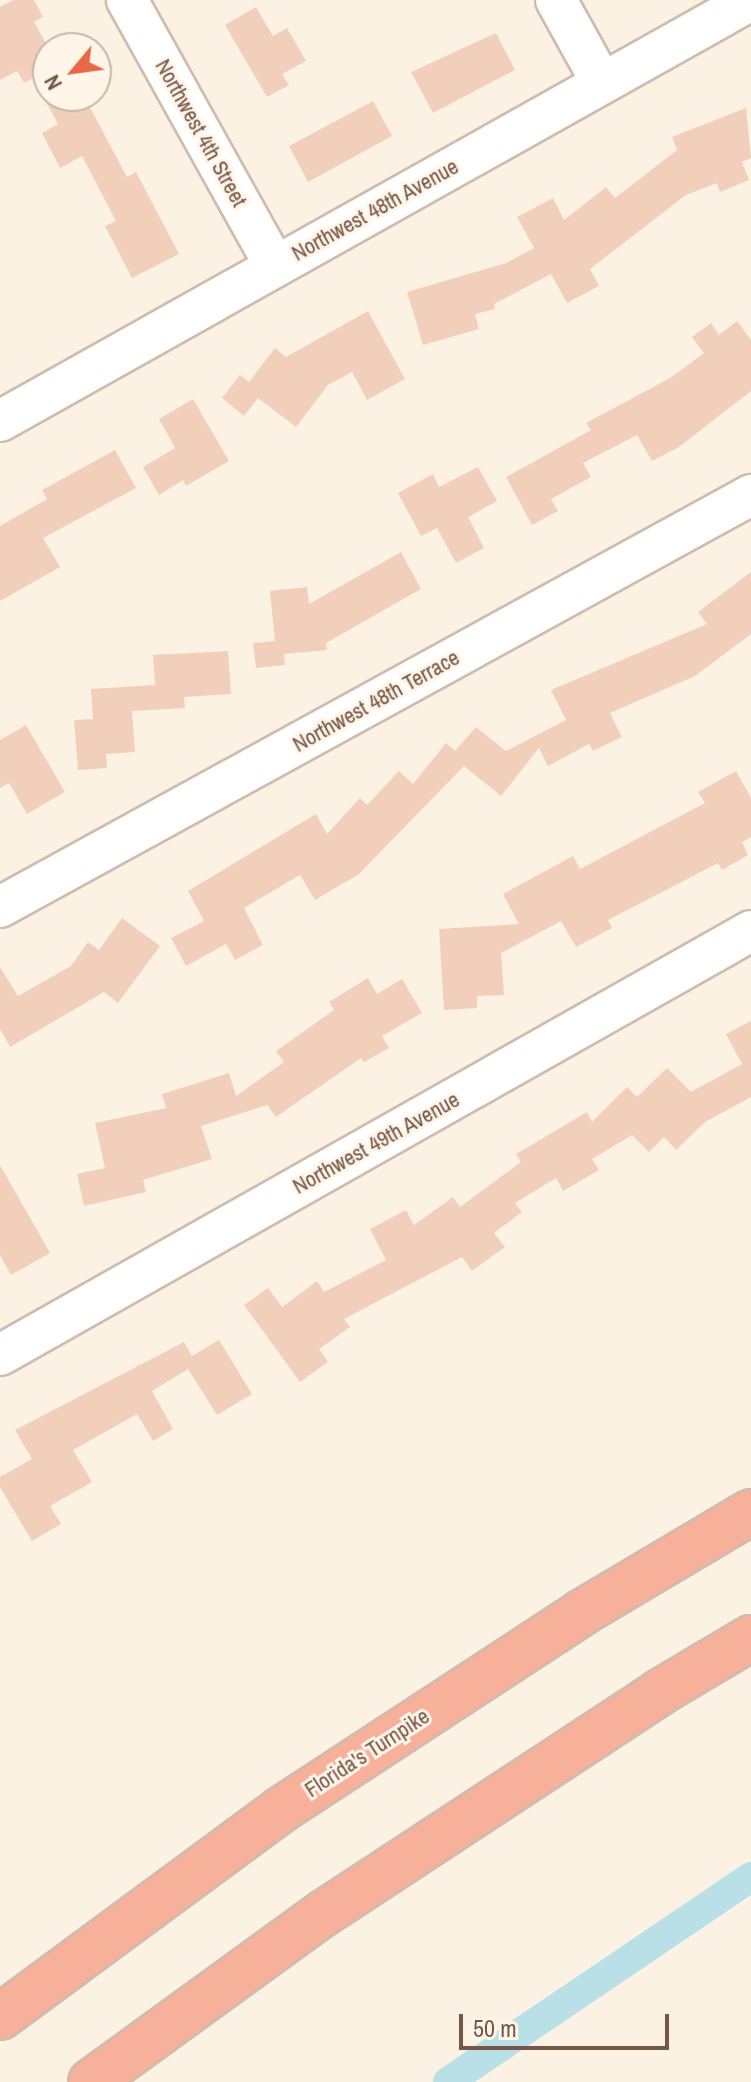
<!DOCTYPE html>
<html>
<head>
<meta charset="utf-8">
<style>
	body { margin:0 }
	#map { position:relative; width:751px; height:2082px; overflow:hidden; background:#fcf2e3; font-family:"Archivo Narrow",sans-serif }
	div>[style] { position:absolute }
	.canal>* { height:30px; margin:-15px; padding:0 15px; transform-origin:15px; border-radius:15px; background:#b8e0e6 }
	.building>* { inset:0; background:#f2cfbb }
	.roads { filter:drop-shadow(2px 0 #d0bbad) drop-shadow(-2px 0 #d0bbad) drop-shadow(0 2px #d0bbad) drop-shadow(0 -2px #d0bbad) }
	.minor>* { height:40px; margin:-20px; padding:0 20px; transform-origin:20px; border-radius:20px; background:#fff }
	.highway>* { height:44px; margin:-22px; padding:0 22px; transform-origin:22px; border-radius:22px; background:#f7b099 }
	span { translate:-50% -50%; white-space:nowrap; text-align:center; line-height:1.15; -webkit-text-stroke:6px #fff6e9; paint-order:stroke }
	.street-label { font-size:22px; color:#755749 }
	.north { position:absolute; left:32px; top:32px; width:80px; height:80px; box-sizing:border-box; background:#fff6e9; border:2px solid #c8b6a9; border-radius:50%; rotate:241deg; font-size:22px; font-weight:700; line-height:32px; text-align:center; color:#755749 }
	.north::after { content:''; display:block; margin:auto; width:28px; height:36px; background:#e76747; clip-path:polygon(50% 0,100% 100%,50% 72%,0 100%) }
	.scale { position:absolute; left:459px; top:2014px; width:210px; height:36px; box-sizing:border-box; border:4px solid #755749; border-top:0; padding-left:10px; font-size:24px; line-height:28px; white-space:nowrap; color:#755749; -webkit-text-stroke:6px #fff6e9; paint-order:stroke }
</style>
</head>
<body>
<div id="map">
	<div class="canal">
		<i style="left:448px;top:2082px;width:366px;rotate:-34.1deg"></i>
	</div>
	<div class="building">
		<i style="clip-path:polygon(13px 0,34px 0,43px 17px,34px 22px,48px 47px,48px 70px,24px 83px,17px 71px,0 80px,0 7px)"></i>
		<i style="clip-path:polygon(256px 7px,273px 36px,287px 28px,306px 61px,282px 74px,289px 85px,267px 97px,225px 25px)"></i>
		<i style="clip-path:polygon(496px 33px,515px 70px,433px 113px,411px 72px)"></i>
		<i style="clip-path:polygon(43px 96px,84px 96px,127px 177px,136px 172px,179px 254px,132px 278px,105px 226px,116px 221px,82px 156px,60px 168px,42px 133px,58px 124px)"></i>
		<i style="clip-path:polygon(373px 101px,392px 136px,308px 182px,289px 146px)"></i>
		<i style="clip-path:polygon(746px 108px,751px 158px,742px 162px,749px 180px,720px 192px,717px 183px,686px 195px,590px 269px,599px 286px,567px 303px,551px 274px,494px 304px,495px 309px,475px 314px,479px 329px,423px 345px,407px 292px,506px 263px,534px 248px,517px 217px,553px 198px,564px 220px,606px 187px,615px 198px,677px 150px,672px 137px)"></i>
		<i style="clip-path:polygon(368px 311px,405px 379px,367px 400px,352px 372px,328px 385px,296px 427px,258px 398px,244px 416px,222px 398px,240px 375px,249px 382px,275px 348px,286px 357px)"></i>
		<i style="clip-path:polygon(737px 321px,751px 340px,751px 391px,679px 447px,652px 461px,637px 435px,583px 463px,591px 477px,551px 499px,558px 511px,532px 525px,506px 477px,591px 430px,586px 423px,670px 378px,704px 353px,692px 337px,711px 323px,719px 335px)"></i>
		<i style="clip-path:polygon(193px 399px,229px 461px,186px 486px,183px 480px,159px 495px,143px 467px,175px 448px,159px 419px)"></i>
		<i style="clip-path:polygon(115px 450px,136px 488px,43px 538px,60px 567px,0 601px,0 526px,47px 499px,42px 490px)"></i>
		<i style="clip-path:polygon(478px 467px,497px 501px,468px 517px,484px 548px,456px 563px,437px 528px,421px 536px,398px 493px,433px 474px,439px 487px)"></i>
		<i style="clip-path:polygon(401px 552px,421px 589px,326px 643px,327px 650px,284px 654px,285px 665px,256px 668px,253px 643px,275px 641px,270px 591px,307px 587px,309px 604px)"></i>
		<i style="clip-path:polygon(751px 572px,751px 634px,695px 676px,610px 713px,622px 737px,593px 751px,589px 744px,548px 766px,539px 748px,501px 796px,464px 766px,359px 874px,315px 900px,300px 875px,244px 908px,263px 945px,235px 960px,226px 944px,186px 966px,171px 938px,204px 921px,188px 891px,316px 814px,327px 834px,360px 798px,367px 805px,399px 771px,413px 784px,446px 743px,455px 751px,476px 727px,506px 751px,566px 720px,551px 690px,707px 624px,698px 612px)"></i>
		<i style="clip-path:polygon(228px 651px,231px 694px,184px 697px,185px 708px,132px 711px,135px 752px,106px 754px,107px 768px,78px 770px,74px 720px,93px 719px,91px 689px,155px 685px,153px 655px)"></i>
		<i style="clip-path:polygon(26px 725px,65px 792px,27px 814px,9px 783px,0 788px,0 740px)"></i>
		<i style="clip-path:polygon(736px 771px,751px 798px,751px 837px,742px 842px,748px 855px,722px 870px,718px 863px,608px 920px,612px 928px,576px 947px,561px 921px,501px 953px,504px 995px,477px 996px,477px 1008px,444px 1010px,439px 929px,519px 924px,503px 894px,573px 856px,580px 869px,705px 803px,698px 792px)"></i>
		<i style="clip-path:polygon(122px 918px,160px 946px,118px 1003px,104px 992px,10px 1047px,0 1029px,0 967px,18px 996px,71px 966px,88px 942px,99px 950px)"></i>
		<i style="clip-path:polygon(368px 978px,377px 994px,402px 979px,422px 1013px,382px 1036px,389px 1048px,364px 1062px,361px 1058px,276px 1117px,267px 1105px,201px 1126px,212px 1159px,143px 1180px,146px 1192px,84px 1206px,77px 1174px,105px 1168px,95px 1123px,166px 1108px,162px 1094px,229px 1073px,236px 1096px,284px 1062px,276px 1051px,334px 1010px,329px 1002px)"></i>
		<i style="clip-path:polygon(751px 1021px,751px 1097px,705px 1122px,676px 1150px,664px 1137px,649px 1152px,632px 1135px,592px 1159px,599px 1170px,563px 1191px,556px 1178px,515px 1203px,522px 1212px,494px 1233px,505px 1247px,472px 1271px,462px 1257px,344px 1319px,350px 1327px,319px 1349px,328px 1362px,300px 1382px,244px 1305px,268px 1288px,282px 1307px,317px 1281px,324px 1292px,386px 1260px,370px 1229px,406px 1210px,414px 1225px,453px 1197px,460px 1207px,521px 1162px,516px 1154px,587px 1112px,592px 1122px,627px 1087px,637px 1097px,667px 1068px,691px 1092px,742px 1064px,726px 1034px)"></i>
		<i style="clip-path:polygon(0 1165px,50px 1253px,11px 1275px,0 1255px)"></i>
		<i style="clip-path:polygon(219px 1340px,252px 1394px,217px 1415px,188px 1369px,152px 1391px,173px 1429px,153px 1441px,137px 1414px,73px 1450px,92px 1482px,50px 1506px,61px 1524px,32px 1541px,0 1487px,0 1477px,32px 1459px,15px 1430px,184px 1342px,192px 1356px)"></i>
	</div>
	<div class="roads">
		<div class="minor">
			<i style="left:127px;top:0;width:304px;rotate:60.9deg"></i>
			<i style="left:556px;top:0;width:95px;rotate:61deg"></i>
			<i style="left:0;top:421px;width:861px;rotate:-29.27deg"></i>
			<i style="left:0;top:907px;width:857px;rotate:-28.75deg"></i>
			<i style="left:0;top:1355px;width:862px;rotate:-29.45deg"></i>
		</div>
		<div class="highway">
			<i style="left:0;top:2017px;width:350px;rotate:-36.4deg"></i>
			<i style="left:282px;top:1809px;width:358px;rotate:-33.2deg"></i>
			<i style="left:581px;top:1613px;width:198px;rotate:-30.7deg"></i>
			<i style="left:91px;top:2082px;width:288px;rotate:-36deg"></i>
			<i style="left:324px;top:1913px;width:402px;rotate:-33.3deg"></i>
			<i style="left:660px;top:1692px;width:106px;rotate:-30.7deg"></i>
		</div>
	</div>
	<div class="street-label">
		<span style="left:201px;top:133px;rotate:61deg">Northwest 4th Street</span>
		<span style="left:375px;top:210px;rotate:-29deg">Northwest 48th Avenue</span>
		<span style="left:376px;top:701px;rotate:-29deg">Northwest 48th Terrace</span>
		<span style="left:376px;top:1143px;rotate:-29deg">Northwest 49th Avenue</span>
		<span style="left:367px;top:1753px;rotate:-33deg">Florida's Turnpike</span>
	</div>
	<div class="north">N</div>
	<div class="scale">50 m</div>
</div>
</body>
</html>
